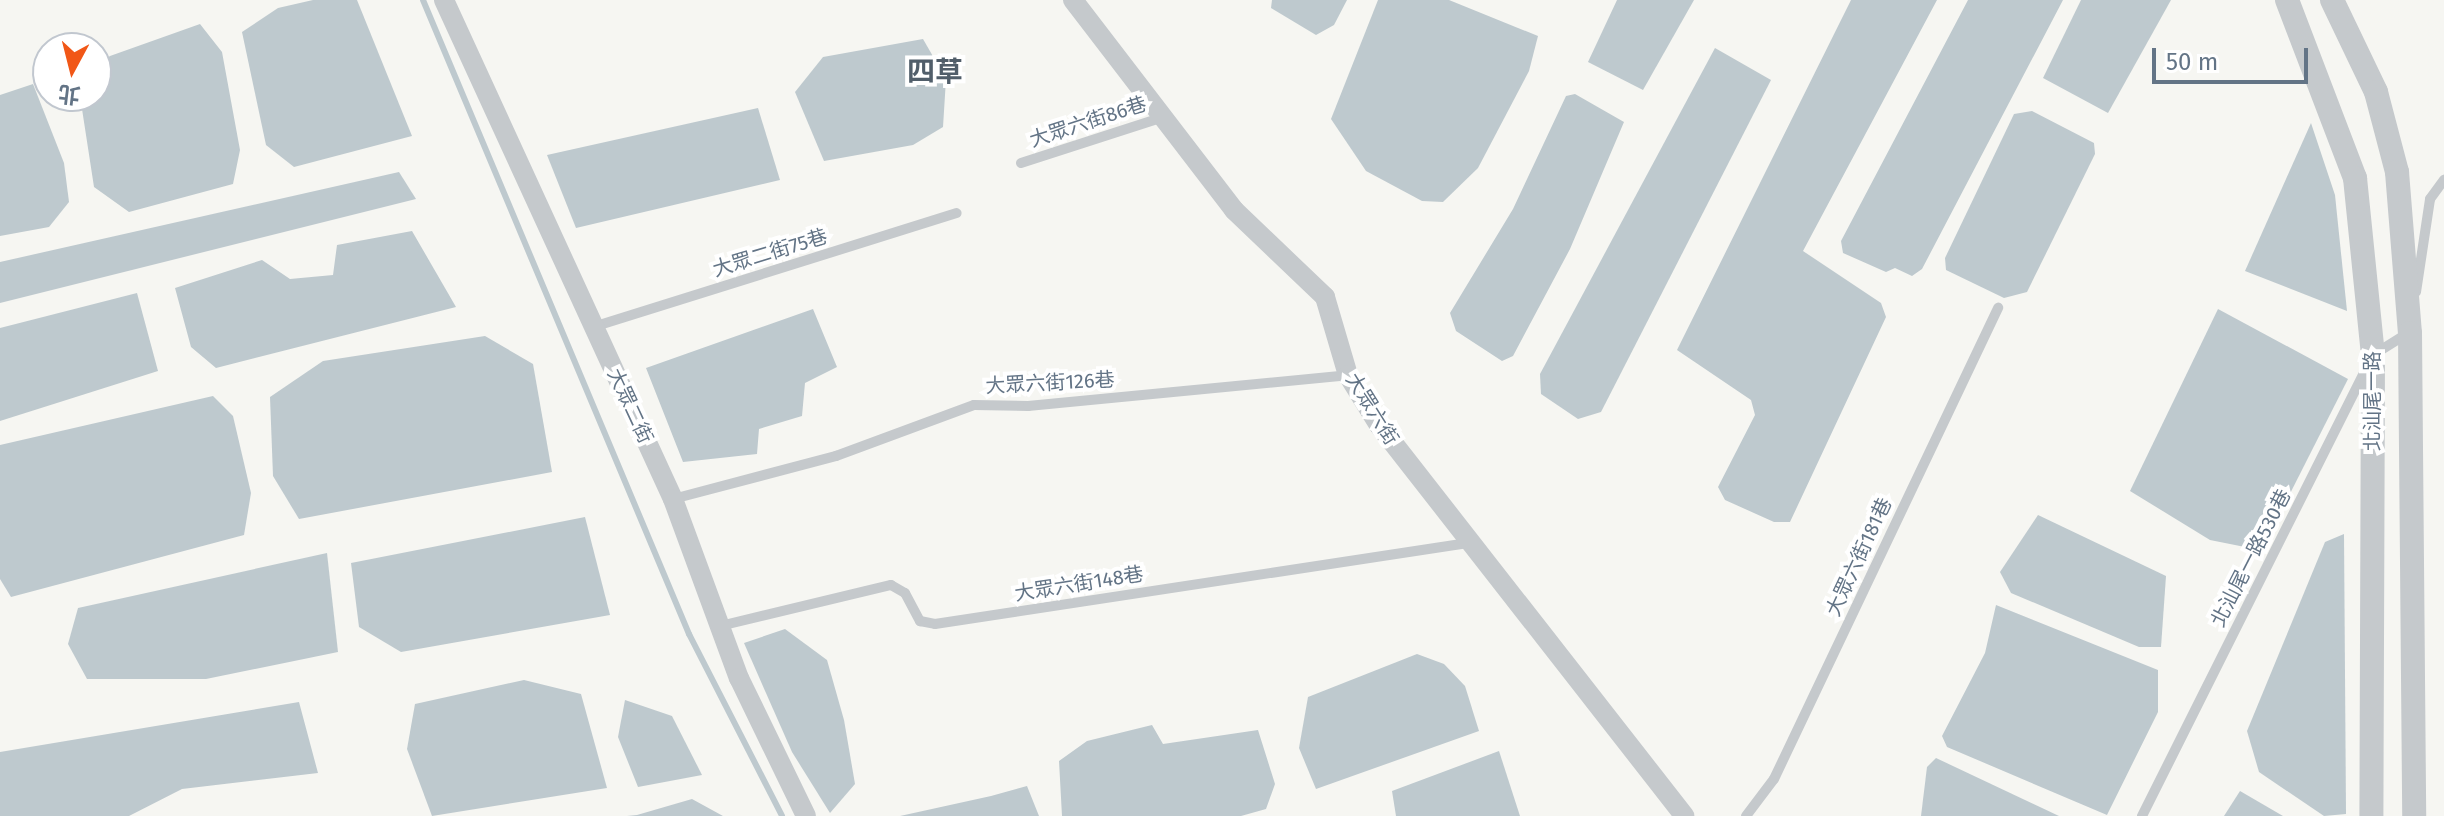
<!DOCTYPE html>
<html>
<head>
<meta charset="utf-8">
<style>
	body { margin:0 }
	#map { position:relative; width:2444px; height:816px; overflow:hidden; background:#f6f6f2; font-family:"Fira Sans","Noto Sans TC",sans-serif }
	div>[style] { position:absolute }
	.water>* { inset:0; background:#bec9ce }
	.stream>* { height:6px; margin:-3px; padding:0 3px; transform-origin:3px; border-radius:3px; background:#bec9ce }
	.service>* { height:10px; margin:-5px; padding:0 5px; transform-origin:5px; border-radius:5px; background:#c5c9cc }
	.minor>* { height:20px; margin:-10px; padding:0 10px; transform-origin:10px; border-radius:10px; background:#c5c9cc }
	.tertiary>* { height:24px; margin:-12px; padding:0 12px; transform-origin:12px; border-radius:12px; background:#c5c9cc }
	span { translate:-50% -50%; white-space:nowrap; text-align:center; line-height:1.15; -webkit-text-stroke:8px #fff; paint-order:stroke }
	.street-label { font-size:20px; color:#637486 }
	.district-label { font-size:28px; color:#515e6a; font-weight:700 }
	.north { position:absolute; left:32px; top:32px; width:80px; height:80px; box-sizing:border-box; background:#fff; border:2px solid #c1c7cf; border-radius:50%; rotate:187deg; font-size:22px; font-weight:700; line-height:32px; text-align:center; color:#637486 }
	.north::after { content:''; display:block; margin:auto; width:28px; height:36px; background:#f15717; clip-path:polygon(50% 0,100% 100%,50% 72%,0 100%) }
	.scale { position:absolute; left:2152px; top:48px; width:156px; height:36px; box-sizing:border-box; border:4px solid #637486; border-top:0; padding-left:10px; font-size:24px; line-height:28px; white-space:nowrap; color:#637486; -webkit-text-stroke:6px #fff; paint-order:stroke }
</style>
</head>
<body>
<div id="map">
	<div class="water">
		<i style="clip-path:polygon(313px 0,357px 0,412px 136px,294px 167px,266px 145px,242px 32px,278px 8px)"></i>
		<i style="clip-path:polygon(1272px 0,1347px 0,1334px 25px,1316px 35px,1271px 8px)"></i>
		<i style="clip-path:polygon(1378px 0,1449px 0,1538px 36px,1529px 71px,1478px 168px,1443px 202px,1422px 201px,1366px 171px,1331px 119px)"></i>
		<i style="clip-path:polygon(1617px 0,1694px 0,1643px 90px,1588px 62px)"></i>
		<i style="clip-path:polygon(1851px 0,1937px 0,1803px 251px,1881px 303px,1886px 317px,1790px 522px,1774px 522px,1725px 500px,1718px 487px,1755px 415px,1751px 400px,1677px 350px)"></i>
		<i style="clip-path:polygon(1968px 0,2063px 0,1922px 269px,1912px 276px,1895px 268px,1886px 272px,1843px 253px,1841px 241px)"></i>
		<i style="clip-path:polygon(2081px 0,2171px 0,2108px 113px,2043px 78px)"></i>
		<i style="clip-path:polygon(200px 24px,222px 52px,240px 150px,233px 184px,129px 212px,94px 187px,80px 96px,96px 96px,96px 66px,110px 56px)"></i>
		<i style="clip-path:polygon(923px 39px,946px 79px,943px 127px,913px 145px,824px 161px,795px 92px,823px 57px)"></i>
		<i style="clip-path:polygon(1715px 48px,1771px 80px,1601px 412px,1578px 419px,1541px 394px,1540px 374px)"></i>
		<i style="clip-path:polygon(33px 84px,64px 163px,69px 202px,49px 227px,0 236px,0 95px)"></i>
		<i style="clip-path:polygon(1575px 94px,1624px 122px,1570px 249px,1513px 356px,1502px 361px,1456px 331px,1450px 313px,1513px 209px,1566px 96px)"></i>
		<i style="clip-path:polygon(758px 108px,780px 180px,576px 228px,547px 155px)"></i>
		<i style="clip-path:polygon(2032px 111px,2094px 143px,2095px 154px,2027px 292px,2004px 298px,1946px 270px,1945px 258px,2014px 114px)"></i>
		<i style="clip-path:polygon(2311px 123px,2335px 195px,2347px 311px,2245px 271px)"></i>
		<i style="clip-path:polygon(399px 172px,416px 199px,0 303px,0 262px)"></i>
		<i style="clip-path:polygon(412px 231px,456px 307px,216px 368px,191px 347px,175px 288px,262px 260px,290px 279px,333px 275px,337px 245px)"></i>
		<i style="clip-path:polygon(137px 293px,158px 371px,0 421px,0 328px)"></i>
		<i style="clip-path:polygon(813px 309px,837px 367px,805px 383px,802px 416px,759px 429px,757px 454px,683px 462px,646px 368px)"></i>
		<i style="clip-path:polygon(2218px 309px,2348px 379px,2263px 547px,2255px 549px,2210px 540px,2130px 491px)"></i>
		<i style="clip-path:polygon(485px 336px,533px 364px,552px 472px,299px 519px,273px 476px,270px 397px,323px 361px)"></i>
		<i style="clip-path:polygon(213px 396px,233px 416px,251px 493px,244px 535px,11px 597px,0 579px,0 445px)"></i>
		<i style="clip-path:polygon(2038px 515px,2166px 576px,2161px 647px,2139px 647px,2011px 593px,2000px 572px)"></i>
		<i style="clip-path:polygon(585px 517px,610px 615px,401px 652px,359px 627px,351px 563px)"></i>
		<i style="clip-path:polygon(2344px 534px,2346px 814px,2324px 816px,2259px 772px,2247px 731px,2325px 542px)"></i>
		<i style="clip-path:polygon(327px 553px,338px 652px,206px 679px,87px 679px,68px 644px,78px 608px)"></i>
		<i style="clip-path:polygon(1996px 605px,2158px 670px,2158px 712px,2107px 815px,1947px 747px,1942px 736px,1985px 653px)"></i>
		<i style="clip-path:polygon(785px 629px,827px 660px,844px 720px,855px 784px,830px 813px,792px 752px,744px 643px)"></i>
		<i style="clip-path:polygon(1417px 654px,1444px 664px,1465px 686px,1479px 731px,1316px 789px,1299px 748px,1308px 697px)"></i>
		<i style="clip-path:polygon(524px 680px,581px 694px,607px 788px,432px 816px,407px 749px,415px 704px)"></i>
		<i style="clip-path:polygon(625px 700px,672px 716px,702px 775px,638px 787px,618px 737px)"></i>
		<i style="clip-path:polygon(299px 702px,318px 773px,182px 789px,129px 816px,0 816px,0 752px)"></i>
		<i style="clip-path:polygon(1152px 725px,1163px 744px,1258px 730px,1275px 784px,1266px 809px,1241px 816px,1062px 816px,1059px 761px,1087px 741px)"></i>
		<i style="clip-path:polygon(1499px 751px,1520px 816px,1396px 816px,1392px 791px)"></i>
		<i style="clip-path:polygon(1936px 758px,2059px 816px,1921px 816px,1927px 767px)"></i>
		<i style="clip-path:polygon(1027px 786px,1039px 816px,900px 816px,991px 796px)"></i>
		<i style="clip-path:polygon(2240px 791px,2283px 816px,2224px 816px)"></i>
		<i style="clip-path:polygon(692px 799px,723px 816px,627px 816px,637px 815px)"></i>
	</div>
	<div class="stream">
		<i style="left:423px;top:0;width:688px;rotate:67.24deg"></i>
		<i style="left:689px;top:634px;width:204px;rotate:62.9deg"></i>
	</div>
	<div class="service">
		<i style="left:1021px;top:163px;width:149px;rotate:-17.9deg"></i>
		<i style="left:2416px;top:292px;width:94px;rotate:-81.4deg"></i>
		<i style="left:2430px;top:199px;width:24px;rotate:-54deg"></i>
		<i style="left:593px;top:327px;width:381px;rotate:-17.4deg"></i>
		<i style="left:2373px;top:355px;width:40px;rotate:-32deg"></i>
		<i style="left:673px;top:499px;width:169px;rotate:-14.8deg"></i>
		<i style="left:836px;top:456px;width:147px;rotate:-20.3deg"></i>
		<i style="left:974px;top:405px;width:54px;rotate:1.1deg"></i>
		<i style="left:1028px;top:406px;width:321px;rotate:-5.5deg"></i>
		<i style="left:720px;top:626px;width:176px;rotate:-13.5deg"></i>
		<i style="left:891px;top:585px;width:16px;rotate:30deg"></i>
		<i style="left:905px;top:593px;width:32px;rotate:62deg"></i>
		<i style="left:920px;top:621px;width:15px;rotate:11deg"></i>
		<i style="left:935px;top:624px;width:539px;rotate:-8.64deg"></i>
		<i style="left:1746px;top:816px;width:46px;rotate:-52.9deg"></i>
		<i style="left:1774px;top:779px;width:522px;rotate:-64.56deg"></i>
		<i style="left:2142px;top:816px;width:500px;rotate:-63.4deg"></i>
	</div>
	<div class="minor">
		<i style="left:444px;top:0;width:549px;rotate:65.35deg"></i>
		<i style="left:673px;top:499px;width:191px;rotate:69.8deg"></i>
		<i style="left:739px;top:678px;width:153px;rotate:64.1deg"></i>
		<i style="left:1073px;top:0;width:265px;rotate:52.5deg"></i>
		<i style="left:1234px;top:210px;width:126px;rotate:43.7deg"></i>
		<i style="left:1325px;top:297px;width:81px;rotate:73.6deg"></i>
		<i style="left:1348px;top:375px;width:59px;rotate:58.2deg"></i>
		<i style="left:1379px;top:425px;width:496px;rotate:52deg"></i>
	</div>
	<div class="tertiary">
		<i style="left:2287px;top:0;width:191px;rotate:69.1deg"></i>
		<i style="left:2355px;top:178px;width:178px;rotate:84.2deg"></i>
		<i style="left:2373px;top:355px;width:461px;rotate:90.2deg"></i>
		<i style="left:2332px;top:0;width:102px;rotate:64.4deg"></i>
		<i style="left:2376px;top:92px;width:83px;rotate:75.3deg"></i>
		<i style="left:2397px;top:172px;width:162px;rotate:85.4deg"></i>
		<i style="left:2410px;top:333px;width:483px;rotate:89.5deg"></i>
	</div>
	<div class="street-label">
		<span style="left:1088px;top:122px;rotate:-18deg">大眾六街86巷</span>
		<span style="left:770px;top:253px;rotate:-17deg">大眾二街75巷</span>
		<span style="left:1050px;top:383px;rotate:-3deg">大眾六街126巷</span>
		<span style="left:2372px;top:401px;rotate:-90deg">北汕尾一路</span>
		<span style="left:630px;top:406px;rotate:65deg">大眾二街</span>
		<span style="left:1372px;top:409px;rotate:58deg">大眾六街</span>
		<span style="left:1859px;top:557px;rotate:-65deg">大眾六街181巷</span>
		<span style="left:2251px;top:558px;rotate:-63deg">北汕尾一路530巷</span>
		<span style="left:1079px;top:584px;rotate:-9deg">大眾六街148巷</span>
	</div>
	<div class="district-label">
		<span style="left:935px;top:72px">四草</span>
	</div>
	<div class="north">北</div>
	<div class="scale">50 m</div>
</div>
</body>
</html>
